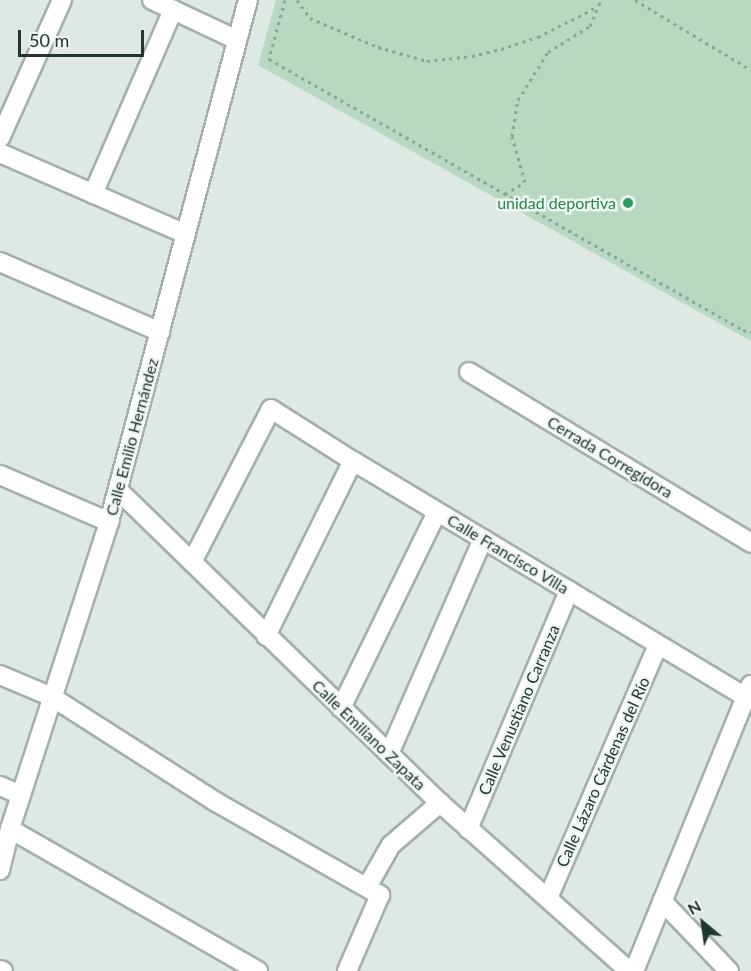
<!DOCTYPE html>
<html>
<head>
<meta charset="utf-8">
<style>
	body { margin:0 }
	#map { position:relative; width:751px; height:971px; overflow:hidden; background:#dfe9e4; font-family:Lato,sans-serif }
	div>[style] { position:absolute }
	.green>* { inset:0; background:#b9d8c2 }
	.path>* { height:3px; margin-top:-1.5px; transform-origin:0; background:repeating-linear-gradient(90deg,#82a99d 0 3px,transparent 0 7.5px) }
	.roads { filter:drop-shadow(2px 0 #a3b0ab) drop-shadow(-2px 0 #a3b0ab) drop-shadow(0 2px #a3b0ab) drop-shadow(0 -2px #a3b0ab) }
	.minor>* { height:18px; margin:-9px; padding:0 9px; transform-origin:9px; border-radius:9px; background:#fff }
	.dots>* { width:16px; height:16px; translate:-50% -50%; box-sizing:border-box; border:3px solid #eff6f2; border-radius:50% }
	span { translate:-50% -50%; white-space:nowrap; text-align:center; line-height:1.15; -webkit-text-stroke:5px #eff6f2; paint-order:stroke }
	.leisure-label { font-size:16px; color:#27864d }
	.right { translate:-100% -50%; text-align:right }
	.street-label { font-size:16px; color:#223731 }
	.north { position:absolute; left:673px; top:893px; width:60px; height:60px; -webkit-text-stroke:4px #eff6f2; paint-order:stroke; rotate:331deg; font-size:16px; font-weight:700; line-height:24px; text-align:center; color:#223731 }
	.north::after { content:''; display:block; margin:auto; width:21px; height:27px; background:#223731; clip-path:polygon(50% 0,100% 100%,50% 72%,0 100%) }
	.scale { position:absolute; left:18px; top:30px; width:126px; height:27px; box-sizing:border-box; border:3px solid #223731; border-top:0; padding-left:8px; font-size:18px; line-height:21px; white-space:nowrap; color:#223731; -webkit-text-stroke:4px #eff6f2; paint-order:stroke }
</style>
</head>
<body>
<div id="map">
	<div class="green">
		<i style="clip-path:polygon(276px 0,751px 0,751px 341px,258px 65px)"></i>
	</div>
	<div class="path">
		<i style="left:285px;top:0;width:61px;rotate:105.2deg"></i>
		<i style="left:269px;top:59px;width:546px;rotate:29.76deg"></i>
		<i style="left:743px;top:330px;width:8px;rotate:14deg"></i>
		<i style="left:297px;top:0;width:22px;rotate:54deg"></i>
		<i style="left:310px;top:18px;width:74px;rotate:23.1deg"></i>
		<i style="left:378px;top:47px;width:51px;rotate:15.9deg"></i>
		<i style="left:427px;top:61px;width:45px;rotate:-6.3deg"></i>
		<i style="left:472px;top:56px;width:30px;rotate:-14deg"></i>
		<i style="left:501px;top:49px;width:39px;rotate:-18deg"></i>
		<i style="left:538px;top:37px;width:66px;rotate:-27deg"></i>
		<i style="left:635px;top:0;width:135px;rotate:31.1deg"></i>
		<i style="left:505px;top:194px;width:23px;rotate:-31deg"></i>
		<i style="left:525px;top:182px;width:48px;rotate:-105.8deg"></i>
		<i style="left:512px;top:136px;width:36px;rotate:-81deg"></i>
		<i style="left:518px;top:100px;width:57px;rotate:-58deg"></i>
		<i style="left:548px;top:52px;width:49px;rotate:-31.8deg"></i>
		<i style="left:590px;top:26px;width:28px;rotate:-67deg"></i>
	</div>
	<div class="roads">
		<div class="minor">
			<i style="left:152px;top:0;width:92px;rotate:25.2deg"></i>
			<i style="left:0;top:138px;width:151px;rotate:-65.8deg"></i>
			<i style="left:0;top:153px;width:202px;rotate:23.6deg"></i>
			<i style="left:93px;top:194px;width:201px;rotate:-66.5deg"></i>
			<i style="left:0;top:262px;width:175px;rotate:23.6deg"></i>
			<i style="left:469px;top:372px;width:330px;rotate:31.2deg"></i>
			<i style="left:0;top:475px;width:119px;rotate:23.3deg"></i>
			<i style="left:118px;top:490px;width:449px;rotate:44.2deg"></i>
			<i style="left:440px;top:803px;width:253px;rotate:41.6deg"></i>
			<i style="left:192px;top:562px;width:172px;rotate:-62.7deg"></i>
			<i style="left:271px;top:409px;width:97px;rotate:32.4deg"></i>
			<i style="left:353px;top:461px;width:458px;rotate:31deg"></i>
			<i style="left:266px;top:636px;width:195px;rotate:-63.6deg"></i>
			<i style="left:0;top:675px;width:56px;rotate:22.9deg"></i>
			<i style="left:52px;top:697px;width:195px;rotate:32.6deg"></i>
			<i style="left:216px;top:802px;width:189px;rotate:29.6deg"></i>
			<i style="left:380px;top:895px;width:83px;rotate:113.5deg"></i>
			<i style="left:341px;top:708px;width:218px;rotate:-63.9deg"></i>
			<i style="left:389px;top:754px;width:235px;rotate:-66.4deg"></i>
			<i style="left:0;top:786px;width:23px;rotate:23deg"></i>
			<i style="left:10px;top:829px;width:286px;rotate:29.8deg"></i>
			<i style="left:468px;top:829px;width:259px;rotate:-67deg"></i>
			<i style="left:0;top:870px;width:42px;rotate:-76.3deg"></i>
			<i style="left:10px;top:829px;width:323px;rotate:-72.1deg"></i>
			<i style="left:109px;top:522px;width:540px;rotate:-75.09deg"></i>
			<i style="left:367px;top:887px;width:48px;rotate:-60.3deg"></i>
			<i style="left:391px;top:845px;width:65px;rotate:-40.6deg"></i>
			<i style="left:548px;top:898px;width:276px;rotate:-66.5deg"></i>
			<i style="left:662px;top:901px;width:97px;rotate:46.3deg"></i>
			<i style="left:0;top:970px;width:3px;rotate:18deg"></i>
			<i style="left:634px;top:971px;width:309px;rotate:-67.8deg"></i>
		</div>
	</div>
	<div class="dots">
		<i style="left:628px;top:203px;background:#2e9e5b"></i>
	</div>
	<div class="leisure-label">
		<span class="right" style="left:616px;top:203px">unidad deportiva</span>
	</div>
	<div class="street-label">
		<span style="left:132px;top:437px;rotate:-75deg">Calle Emilio Hernández</span>
		<span style="left:610px;top:457px;rotate:31deg">Cerrada Corregidora</span>
		<span style="left:508px;top:554px;rotate:31deg">Calle Francisco Villa</span>
		<span style="left:519px;top:710px;rotate:-67deg">Calle Venustiano Carranza</span>
		<span style="left:369px;top:735px;rotate:44deg">Calle Emiliano Zapata</span>
		<span style="left:603px;top:772px;rotate:-66deg">Calle Lázaro Cárdenas del Río</span>
	</div>
	<div class="north">N</div>
	<div class="scale">50 m</div>
</div>
</body>
</html>
